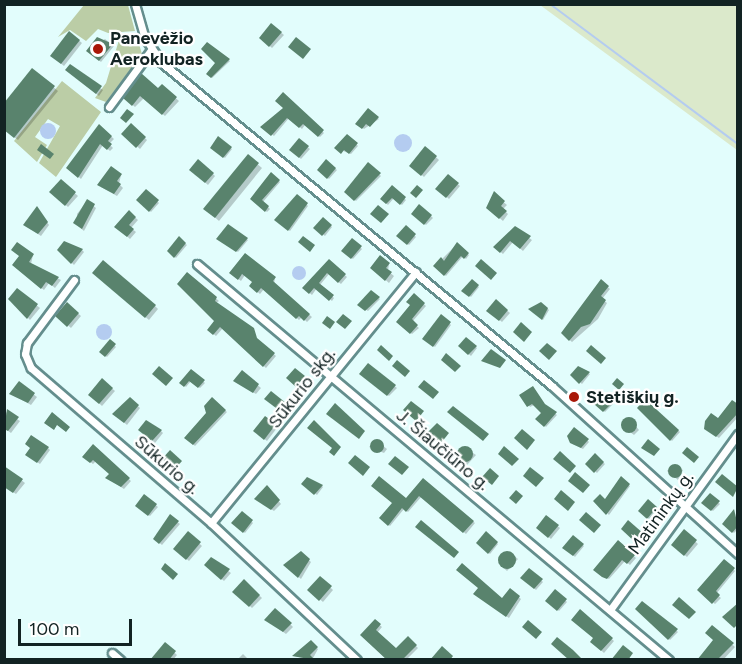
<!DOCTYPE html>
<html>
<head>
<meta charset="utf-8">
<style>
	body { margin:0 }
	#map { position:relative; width:742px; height:664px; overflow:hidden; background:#e2fdfc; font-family:Figtree,sans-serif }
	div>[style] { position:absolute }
	.green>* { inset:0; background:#dbe9cb }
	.forest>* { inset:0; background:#bbcda6 }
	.water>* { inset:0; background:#b4ccf0 }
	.round { border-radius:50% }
	.shadow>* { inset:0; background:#0003 }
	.stream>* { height:2px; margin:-1px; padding:0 1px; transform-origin:1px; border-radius:1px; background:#b4ccf0 }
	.building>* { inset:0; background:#59836d }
	.roads { filter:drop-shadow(2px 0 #648e8d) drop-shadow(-2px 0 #648e8d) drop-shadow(0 2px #648e8d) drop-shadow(0 -2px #648e8d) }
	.minor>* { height:7px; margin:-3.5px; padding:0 3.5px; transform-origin:3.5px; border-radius:3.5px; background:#fff }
	.dots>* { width:16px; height:16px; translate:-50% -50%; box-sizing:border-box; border:3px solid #fff; border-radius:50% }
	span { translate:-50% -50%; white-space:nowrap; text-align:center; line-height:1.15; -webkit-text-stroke:4.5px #fff; paint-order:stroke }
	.poi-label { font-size:18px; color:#122323; font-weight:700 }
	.left { translate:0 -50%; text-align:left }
	.street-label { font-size:18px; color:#122323 }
	.frame { position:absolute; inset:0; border:6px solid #122323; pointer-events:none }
	.scale { position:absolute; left:18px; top:619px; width:114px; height:27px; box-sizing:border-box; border:3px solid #122323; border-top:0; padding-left:8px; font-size:18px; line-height:21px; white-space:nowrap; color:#122323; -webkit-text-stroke:4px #fff; paint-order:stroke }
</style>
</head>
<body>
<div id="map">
	<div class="green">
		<i style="clip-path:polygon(540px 5px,737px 5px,737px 150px)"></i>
	</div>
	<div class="forest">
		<i style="clip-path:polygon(84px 5px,128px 5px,135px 31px,108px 33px,98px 29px,86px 41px,70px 30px,58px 37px)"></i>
		<i style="clip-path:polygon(119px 40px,139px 44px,142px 54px,106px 102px,95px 98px,106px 83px)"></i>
		<i style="clip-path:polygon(62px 81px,101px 112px,56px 177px,39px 163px,60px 126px,48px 119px,35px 137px,47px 145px,37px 162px,14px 141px)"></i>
	</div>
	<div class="water">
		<i class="round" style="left:40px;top:123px;width:16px;height:16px"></i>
		<i class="round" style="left:394px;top:134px;width:18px;height:18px"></i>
		<i class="round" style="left:292px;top:266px;width:14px;height:14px"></i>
		<i class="round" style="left:96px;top:324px;width:16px;height:16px"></i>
	</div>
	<div class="shadow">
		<i style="clip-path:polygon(272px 25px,284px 35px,272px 48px,261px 38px)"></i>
		<i style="clip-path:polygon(70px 33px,82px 43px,64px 66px,54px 58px)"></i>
		<i style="clip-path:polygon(105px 39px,114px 46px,101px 62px,88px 51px)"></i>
		<i style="clip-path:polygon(207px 44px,230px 61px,212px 78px,208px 74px,217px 63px)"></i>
		<i style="clip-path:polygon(70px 66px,103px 90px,99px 96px,70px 73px)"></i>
		<i style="clip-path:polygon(33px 70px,58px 91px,18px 140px,4px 129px)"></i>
		<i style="clip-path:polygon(162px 86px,179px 101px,165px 116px,144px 98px,135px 107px,125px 98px,158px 90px)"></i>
		<i style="clip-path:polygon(283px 94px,324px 133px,320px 137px,305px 125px,302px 129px,289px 118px,274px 136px,263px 127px,285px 108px)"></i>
		<i style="clip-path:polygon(368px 110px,379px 119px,364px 129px,357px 123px)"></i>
		<i style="clip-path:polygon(131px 125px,147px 140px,140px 149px,123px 134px)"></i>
		<i style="clip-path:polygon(100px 126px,114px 139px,109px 144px,113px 148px,110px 151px,103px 145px,81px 179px,68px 167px)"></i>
		<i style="clip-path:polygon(347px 136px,358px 146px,351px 154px,338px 149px)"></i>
		<i style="clip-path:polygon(219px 139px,232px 149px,225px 158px,212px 148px)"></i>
		<i style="clip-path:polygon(299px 140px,310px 149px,301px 159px,291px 150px)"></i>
		<i style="clip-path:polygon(426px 148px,439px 160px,424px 177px,411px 165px)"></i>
		<i style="clip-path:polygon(248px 156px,262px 168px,219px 221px,209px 212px)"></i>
		<i style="clip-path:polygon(199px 161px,215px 176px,208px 185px,191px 170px)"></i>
		<i style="clip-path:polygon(326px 161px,337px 170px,329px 179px,319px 170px)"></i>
		<i style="clip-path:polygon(368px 164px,381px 176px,356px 201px,346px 192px)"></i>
		<i style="clip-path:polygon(272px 174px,280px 182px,263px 202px,270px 209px,267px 212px,252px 199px)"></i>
		<i style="clip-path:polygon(121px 175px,119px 184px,123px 188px,117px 196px,101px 187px)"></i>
		<i style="clip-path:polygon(448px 176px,460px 186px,449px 199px,437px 188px)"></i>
		<i style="clip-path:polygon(61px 181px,78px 196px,68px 207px,51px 192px)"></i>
		<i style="clip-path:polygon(392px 187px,406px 200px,402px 205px,394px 198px,388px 205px,382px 199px)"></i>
		<i style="clip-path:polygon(146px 191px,159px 203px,151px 212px,138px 200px)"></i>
		<i style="clip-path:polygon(494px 194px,507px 205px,503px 209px,508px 214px,503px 221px,488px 208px)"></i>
		<i style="clip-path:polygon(297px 196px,308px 206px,290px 231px,276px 220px)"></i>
		<i style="clip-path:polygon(87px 201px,96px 208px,84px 231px,78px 226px,77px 214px)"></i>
		<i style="clip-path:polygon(420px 206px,433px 218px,426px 225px,413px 214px)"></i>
		<i style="clip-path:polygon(37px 208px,49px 225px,41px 236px,27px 227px)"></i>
		<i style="clip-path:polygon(129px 212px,138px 220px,131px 228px,136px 232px,130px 239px,117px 227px)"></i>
		<i style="clip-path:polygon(323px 219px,332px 227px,325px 236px,315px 228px)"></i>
		<i style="clip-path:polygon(228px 226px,248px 240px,238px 252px,219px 240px)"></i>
		<i style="clip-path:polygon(406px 227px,416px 237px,409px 245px,398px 236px)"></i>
		<i style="clip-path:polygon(515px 228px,532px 240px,523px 251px,513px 242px,503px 254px,495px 247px)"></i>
		<i style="clip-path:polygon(179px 239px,187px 245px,176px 258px,169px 251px)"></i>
		<i style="clip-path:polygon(352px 240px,362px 249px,353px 259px,343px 251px)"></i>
		<i style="clip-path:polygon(457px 244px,469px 255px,466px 259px,463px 256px,446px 276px,435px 266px)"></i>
		<i style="clip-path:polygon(59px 250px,82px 250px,84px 252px,74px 265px)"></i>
		<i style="clip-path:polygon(33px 255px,31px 264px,61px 280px,55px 288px,49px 283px,44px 290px,16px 268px)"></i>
		<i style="clip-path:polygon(329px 261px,347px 277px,341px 284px,329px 274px,320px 285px,334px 298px,332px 301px,317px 288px,312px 295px,304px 288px)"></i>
		<i style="clip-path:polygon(389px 264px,388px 271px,394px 276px,389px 283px,372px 268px)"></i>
		<i style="clip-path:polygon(231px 273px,275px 278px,274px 284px,312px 317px,307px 322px,302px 317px,299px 320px,264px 289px,260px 294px,253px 288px,254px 282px,245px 275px,241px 281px)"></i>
		<i style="clip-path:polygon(187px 274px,219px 301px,216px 303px,258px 345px,260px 342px,276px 356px,266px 368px,223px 328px,216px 336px,211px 332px,216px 321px)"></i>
		<i style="clip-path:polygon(98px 276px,155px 306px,158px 309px,149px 320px)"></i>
		<i style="clip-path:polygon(472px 281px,479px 287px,471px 297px,464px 291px)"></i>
		<i style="clip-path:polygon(601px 281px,610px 289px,602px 299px,607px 303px,598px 319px,572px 342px,562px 333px)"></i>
		<i style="clip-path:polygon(17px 290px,40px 308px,30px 320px,10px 299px)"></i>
		<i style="clip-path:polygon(371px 292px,380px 299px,368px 311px,359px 305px)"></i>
		<i style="clip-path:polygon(414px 295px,426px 306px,412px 322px,419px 328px,412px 334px,398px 321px,412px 305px)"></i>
		<i style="clip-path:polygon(496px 301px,510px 313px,502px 322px,488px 310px)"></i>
		<i style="clip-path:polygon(67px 304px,81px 316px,71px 328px,57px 316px)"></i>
		<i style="clip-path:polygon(542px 304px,549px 310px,543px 320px,530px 309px)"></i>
		<i style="clip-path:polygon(441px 316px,451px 325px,435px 347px,424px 338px)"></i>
		<i style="clip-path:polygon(466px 339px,477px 348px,471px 356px,460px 346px)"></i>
		<i style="clip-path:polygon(110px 341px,116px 347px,107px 357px,101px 352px)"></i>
		<i style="clip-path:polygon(368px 365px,397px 388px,389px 396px,361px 374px)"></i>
		<i style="clip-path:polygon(578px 368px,590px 374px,582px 384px,572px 375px)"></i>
		<i style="clip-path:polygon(192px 371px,205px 383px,200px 388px,191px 381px,186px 387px,181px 382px)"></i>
		<i style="clip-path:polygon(242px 372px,261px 388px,256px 394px,237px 383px)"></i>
		<i style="clip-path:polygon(102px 380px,115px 391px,102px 406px,90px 395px)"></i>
		<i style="clip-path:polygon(19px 383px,37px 397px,31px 405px,11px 394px)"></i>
		<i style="clip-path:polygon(522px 395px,545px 406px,557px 415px,546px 427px,538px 419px,543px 413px,534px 405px,530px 407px)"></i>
		<i style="clip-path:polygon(603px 396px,613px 404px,605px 412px,596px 404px)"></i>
		<i style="clip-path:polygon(130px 399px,140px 408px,127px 425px,114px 414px)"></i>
		<i style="clip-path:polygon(212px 399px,227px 412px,195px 446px,186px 437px,208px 414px)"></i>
		<i style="clip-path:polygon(645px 401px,680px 432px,672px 441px,639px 408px)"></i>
		<i style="clip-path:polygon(738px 406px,738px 417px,719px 438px,707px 430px)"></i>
		<i style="clip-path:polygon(4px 411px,20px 421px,11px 433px,4px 428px)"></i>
		<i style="clip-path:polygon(628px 417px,639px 430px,634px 435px,621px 425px)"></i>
		<i style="clip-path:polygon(265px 418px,277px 428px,267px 441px,257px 433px)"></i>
		<i style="clip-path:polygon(575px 429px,589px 442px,583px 449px,573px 444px)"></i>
		<i style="clip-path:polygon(140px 430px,161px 431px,163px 433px,155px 443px)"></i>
		<i style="clip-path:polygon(376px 440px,387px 449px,384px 453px,369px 447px)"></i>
		<i style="clip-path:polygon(93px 446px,131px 481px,124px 489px,107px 478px,111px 474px,96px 461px,93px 464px,84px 457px)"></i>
		<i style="clip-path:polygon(464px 447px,476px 455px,467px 465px,457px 454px)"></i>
		<i style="clip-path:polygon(48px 448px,50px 450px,40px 464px,30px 457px)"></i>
		<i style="clip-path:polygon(595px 455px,605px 464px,597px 473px,587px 464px)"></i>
		<i style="clip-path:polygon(672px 465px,683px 470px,678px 480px,667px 471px)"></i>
		<i style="clip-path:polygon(7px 469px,25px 483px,16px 494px,4px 486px)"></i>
		<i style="clip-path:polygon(621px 478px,630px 486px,609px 515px,595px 501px,605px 502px)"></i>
		<i style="clip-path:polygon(423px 480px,475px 523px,466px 534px,422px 496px,408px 512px,404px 509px,390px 526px,381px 518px,406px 500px)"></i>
		<i style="clip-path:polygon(303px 484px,322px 486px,323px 487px,317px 495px)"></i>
		<i style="clip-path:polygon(267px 487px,281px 504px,274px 511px,256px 499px)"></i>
		<i style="clip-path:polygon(710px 495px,720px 504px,713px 511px,703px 503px)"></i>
		<i style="clip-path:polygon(145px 496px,158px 507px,150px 516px,137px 506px)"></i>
		<i style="clip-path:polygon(648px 501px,657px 509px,649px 519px,640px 511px)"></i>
		<i style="clip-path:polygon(734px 512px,738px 529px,734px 533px,724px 524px)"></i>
		<i style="clip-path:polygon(242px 513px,253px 523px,245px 533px,233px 523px)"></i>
		<i style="clip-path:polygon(170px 516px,180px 524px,162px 545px,155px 539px)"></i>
		<i style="clip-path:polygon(546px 517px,560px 528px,551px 539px,538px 528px)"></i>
		<i style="clip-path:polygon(684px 531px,698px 544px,687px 557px,673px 545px)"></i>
		<i style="clip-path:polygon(188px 533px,202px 546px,189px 561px,175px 549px)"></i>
		<i style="clip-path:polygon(486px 533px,498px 544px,490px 554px,478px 543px)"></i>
		<i style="clip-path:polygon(573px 537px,584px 546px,575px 557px,565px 547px)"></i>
		<i style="clip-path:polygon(618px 542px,636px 558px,630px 565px,625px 561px,609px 579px,597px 572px)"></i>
		<i style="clip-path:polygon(509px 552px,518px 559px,507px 571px,498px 563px)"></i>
		<i style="clip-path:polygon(301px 553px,311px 562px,301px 579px,286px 566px)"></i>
		<i style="clip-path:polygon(212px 559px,231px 573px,224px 581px,206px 565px)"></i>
		<i style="clip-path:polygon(724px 561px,735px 571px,716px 594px,721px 598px,715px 604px,699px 590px)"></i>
		<i style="clip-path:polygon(529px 570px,543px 582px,536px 590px,523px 578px)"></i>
		<i style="clip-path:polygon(320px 578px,333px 590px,323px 602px,309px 590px)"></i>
		<i style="clip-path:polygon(244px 581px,262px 598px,252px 608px,235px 592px)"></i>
		<i style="clip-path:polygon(511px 590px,521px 599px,509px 618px,477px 596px,502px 601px)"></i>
		<i style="clip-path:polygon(555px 591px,567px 602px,559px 611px,547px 600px)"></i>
		<i style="clip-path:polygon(642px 603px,678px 632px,670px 640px,637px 609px)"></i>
		<i style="clip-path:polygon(276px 610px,293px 627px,286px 634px,269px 622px)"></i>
		<i style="clip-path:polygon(581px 611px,614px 641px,604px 653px,592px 642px,595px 638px)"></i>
		<i style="clip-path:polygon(375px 621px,382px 627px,377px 633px,396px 651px,408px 638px,418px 648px,406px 660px,387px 660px,362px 635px)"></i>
		<i style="clip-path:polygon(712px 627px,735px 647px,723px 660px,699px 660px,715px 640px)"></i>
		<i style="clip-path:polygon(311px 643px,318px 649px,312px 660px,294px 656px)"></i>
		<i style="clip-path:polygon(165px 644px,177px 655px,173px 660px,154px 660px)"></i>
		<i style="clip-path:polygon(243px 654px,249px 660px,237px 660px)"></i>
	</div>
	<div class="stream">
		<i style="left:550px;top:4px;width:234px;rotate:36.7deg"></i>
	</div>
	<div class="building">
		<i style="clip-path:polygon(271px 23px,282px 32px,269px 47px,259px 38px)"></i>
		<i style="clip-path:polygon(69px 31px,80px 40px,61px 64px,50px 56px)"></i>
		<i style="clip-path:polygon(97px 37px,113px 44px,99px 61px,86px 51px)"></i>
		<i style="clip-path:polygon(296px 37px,311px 49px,303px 59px,288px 47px)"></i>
		<i style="clip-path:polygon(207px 42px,230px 59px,211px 78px,206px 74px,215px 63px,201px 49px)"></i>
		<i style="clip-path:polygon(70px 64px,102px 86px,96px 94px,65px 70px)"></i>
		<i style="clip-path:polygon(32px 68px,55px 86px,14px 138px,4px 130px,4px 103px)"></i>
		<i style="clip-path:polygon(141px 73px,158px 88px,162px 84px,177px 97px,162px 115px,140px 96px,132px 106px,123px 98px)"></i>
		<i style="clip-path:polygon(283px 92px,324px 130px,318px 137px,303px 124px,299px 128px,287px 118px,271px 136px,260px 127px,283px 108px,275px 101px)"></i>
		<i style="clip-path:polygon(368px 108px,379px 117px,370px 127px,366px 124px,362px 129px,355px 124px)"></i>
		<i style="clip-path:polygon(127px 109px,134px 114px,126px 123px,120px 118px)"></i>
		<i style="clip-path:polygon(131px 123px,146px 137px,136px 148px,121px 134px)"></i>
		<i style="clip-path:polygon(99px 124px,112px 136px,108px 141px,112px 144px,107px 150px,100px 144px,78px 178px,66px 168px)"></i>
		<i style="clip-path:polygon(347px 134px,358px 143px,349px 154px,344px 150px,341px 154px,334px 148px)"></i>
		<i style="clip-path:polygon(218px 136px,232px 147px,223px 158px,210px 148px)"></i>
		<i style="clip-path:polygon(299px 138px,309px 146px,299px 158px,289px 150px)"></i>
		<i style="clip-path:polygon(41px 144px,54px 154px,50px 159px,37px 150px)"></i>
		<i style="clip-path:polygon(425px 146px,437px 156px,421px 176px,409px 166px)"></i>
		<i style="clip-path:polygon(248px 154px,259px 163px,215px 218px,203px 209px)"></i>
		<i style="clip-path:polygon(198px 159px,214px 173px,205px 183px,189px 170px)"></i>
		<i style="clip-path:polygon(326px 159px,336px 168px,327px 179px,317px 170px)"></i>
		<i style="clip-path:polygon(368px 162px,381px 173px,354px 201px,344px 192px)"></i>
		<i style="clip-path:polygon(111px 166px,122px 174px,117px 181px,121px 184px,114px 194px,97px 185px)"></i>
		<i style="clip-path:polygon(271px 172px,280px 180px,262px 200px,269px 206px,265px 212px,250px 199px)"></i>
		<i style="clip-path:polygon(448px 174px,459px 183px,446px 198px,435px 189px)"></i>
		<i style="clip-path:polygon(61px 179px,76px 192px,65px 206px,49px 192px)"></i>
		<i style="clip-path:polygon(392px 185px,406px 197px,400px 205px,392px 198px,386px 204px,380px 199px)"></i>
		<i style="clip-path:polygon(417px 185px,423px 190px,416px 198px,410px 193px)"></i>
		<i style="clip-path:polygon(146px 189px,159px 200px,149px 212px,136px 200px)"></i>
		<i style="clip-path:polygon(494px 191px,505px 201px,501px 206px,507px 211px,499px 219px,486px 208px)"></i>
		<i style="clip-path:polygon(297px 194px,308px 203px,288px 231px,274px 220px)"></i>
		<i style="clip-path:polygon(87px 199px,95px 204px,82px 229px,73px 223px)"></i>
		<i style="clip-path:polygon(419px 204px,432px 215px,424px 225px,411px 214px)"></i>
		<i style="clip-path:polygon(378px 205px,389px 214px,381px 223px,370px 214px)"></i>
		<i style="clip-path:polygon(37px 206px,48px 222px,38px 234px,23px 225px)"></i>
		<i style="clip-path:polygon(129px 210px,136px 217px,129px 225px,134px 229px,127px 237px,114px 227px)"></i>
		<i style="clip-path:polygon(323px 217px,332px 225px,322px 236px,313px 228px)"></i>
		<i style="clip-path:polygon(228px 224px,248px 238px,236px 252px,216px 239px)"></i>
		<i style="clip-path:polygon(406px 225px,416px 234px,407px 245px,396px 236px)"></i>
		<i style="clip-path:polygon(515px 226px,531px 236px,520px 249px,510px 241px,500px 253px,493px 247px)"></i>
		<i style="clip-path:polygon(179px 236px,186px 243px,174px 258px,167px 251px)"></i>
		<i style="clip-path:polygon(303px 236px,315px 245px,310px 252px,298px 242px)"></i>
		<i style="clip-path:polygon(352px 238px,362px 246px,351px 259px,341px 251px)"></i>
		<i style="clip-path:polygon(64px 241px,83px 249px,71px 264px,57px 250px)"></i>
		<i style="clip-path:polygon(17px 242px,34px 254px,29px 262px,59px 277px,52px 286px,46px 282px,41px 289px,12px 265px,19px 256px,11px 250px)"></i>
		<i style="clip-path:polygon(457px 242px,469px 253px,464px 259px,461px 256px,444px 276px,433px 266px,441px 257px,444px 261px)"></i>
		<i style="clip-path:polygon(245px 253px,276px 277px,273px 281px,310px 314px,304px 321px,299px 316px,296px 319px,261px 288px,257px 293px,249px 286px,252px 282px,242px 274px,238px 280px,229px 273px)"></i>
		<i style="clip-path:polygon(380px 255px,390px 263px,386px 268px,392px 272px,385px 281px,370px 268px)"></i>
		<i style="clip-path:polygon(329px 259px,346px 274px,338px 283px,327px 273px,319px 283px,334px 295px,329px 301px,314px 288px,309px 294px,302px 288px)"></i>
		<i style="clip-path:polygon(481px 259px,497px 273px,491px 280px,475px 266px)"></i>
		<i style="clip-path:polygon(103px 260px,156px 305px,145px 318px,92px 273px)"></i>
		<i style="clip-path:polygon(187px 272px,217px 297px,215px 301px,254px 328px,257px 338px,275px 353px,263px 367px,220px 327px,213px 335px,207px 330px,214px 321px,177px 284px)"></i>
		<i style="clip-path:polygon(472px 279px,479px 285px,469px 297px,461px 291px)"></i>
		<i style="clip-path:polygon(601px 279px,609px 286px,601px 296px,606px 300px,590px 324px,581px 327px,569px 341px,561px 333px)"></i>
		<i style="clip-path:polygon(17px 288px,38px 304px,27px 319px,8px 299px)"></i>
		<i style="clip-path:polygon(371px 290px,380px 297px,365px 311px,357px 305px)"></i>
		<i style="clip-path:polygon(414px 293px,425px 303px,412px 319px,418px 325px,410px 334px,396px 322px,410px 305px,406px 302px)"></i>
		<i style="clip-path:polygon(496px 299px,508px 310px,499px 321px,486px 311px)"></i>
		<i style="clip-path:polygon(67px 302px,79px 313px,67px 327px,55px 316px)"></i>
		<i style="clip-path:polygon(541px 302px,548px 308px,542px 320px,528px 309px)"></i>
		<i style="clip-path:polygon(343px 314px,352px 321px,345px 329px,336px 322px)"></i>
		<i style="clip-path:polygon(441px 314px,451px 322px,433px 347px,422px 339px)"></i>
		<i style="clip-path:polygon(327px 316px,335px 322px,330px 329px,322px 323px)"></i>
		<i style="clip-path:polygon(521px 322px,532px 332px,524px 342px,513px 332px)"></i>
		<i style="clip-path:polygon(466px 337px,477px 346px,468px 355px,458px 346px)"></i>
		<i style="clip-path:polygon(110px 339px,116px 344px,105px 357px,99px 352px)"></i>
		<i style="clip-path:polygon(547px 343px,557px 351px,549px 360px,539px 351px)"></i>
		<i style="clip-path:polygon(381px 345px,393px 356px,389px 361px,377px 350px)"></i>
		<i style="clip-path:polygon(591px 345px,606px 358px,601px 364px,586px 351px)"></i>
		<i style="clip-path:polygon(491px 349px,506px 360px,500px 368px,481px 361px)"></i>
		<i style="clip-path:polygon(446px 353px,461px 366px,455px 372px,441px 360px)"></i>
		<i style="clip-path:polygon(397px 360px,410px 371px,405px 377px,392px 366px)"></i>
		<i style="clip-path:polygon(368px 363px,396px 385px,387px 396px,359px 374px)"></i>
		<i style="clip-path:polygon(159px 366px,173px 378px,166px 386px,152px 374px)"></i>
		<i style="clip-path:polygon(578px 366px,590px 372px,579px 384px,570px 375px)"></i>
		<i style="clip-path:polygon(295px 368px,305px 376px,296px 387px,286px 378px)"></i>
		<i style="clip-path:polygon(191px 369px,205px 380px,198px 388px,189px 381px,184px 387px,179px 383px)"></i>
		<i style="clip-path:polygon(242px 370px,259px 384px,253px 393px,233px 381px)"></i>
		<i style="clip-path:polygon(102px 378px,113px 388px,99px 404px,88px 395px)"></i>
		<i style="clip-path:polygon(617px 378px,624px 384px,619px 390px,612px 384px)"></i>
		<i style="clip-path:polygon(424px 380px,439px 392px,433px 399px,418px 387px)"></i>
		<i style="clip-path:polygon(19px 381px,35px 393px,28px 403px,9px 394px)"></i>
		<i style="clip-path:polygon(533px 386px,545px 404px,557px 412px,544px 427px,535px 419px,541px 413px,532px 404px,527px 407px,519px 395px)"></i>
		<i style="clip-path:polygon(271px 391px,286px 403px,280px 411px,264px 399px)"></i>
		<i style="clip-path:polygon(603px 393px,613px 402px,603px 412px,594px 404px)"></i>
		<i style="clip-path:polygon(130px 397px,139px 405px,124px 423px,112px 414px)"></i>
		<i style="clip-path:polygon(212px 397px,226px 410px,193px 445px,184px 438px,206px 413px,204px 406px)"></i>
		<i style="clip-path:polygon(645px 399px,679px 430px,670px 441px,637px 408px)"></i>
		<i style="clip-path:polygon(732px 400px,738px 404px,738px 413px,716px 437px,704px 429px,705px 421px,711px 413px,718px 418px)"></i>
		<i style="clip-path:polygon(411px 401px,424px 411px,416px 421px,403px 410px)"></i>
		<i style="clip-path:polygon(335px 403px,365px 431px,359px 439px,326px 414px)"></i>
		<i style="clip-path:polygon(453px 406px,489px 434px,483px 441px,447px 412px)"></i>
		<i style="clip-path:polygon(7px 409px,19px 417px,8px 431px,4px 429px)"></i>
		<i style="clip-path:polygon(52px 412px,70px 427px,66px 432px,57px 425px,54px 430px,44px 423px)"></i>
		<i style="clip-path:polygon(265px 416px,276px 424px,264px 440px,253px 431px)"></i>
		<i class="round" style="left:621px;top:417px;width:16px;height:16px"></i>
		<i style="clip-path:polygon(146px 420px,162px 430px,152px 441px,138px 430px)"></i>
		<i style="clip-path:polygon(314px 420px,341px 447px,334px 456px,329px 452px,332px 448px,307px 428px)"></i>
		<i style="clip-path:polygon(437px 423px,449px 433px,441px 443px,428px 432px)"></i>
		<i style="clip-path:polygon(574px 427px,589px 439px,581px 448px,570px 443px,567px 436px)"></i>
		<i style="clip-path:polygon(522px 429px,535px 440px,527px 450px,514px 438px)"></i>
		<i style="clip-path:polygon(31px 435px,49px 447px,37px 463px,25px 455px,30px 448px,25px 444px)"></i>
		<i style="clip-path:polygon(648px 439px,660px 449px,654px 456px,641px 448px)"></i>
		<i class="round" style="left:370px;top:439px;width:14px;height:14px"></i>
		<i style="clip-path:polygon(93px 444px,130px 478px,121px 487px,105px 478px,109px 474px,93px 460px,90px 463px,82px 457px)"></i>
		<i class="round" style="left:457px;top:446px;width:16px;height:16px"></i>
		<i style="clip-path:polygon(504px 446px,519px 459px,512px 466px,498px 454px)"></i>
		<i style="clip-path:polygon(687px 447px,699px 457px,694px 463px,682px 453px)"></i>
		<i style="clip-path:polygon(170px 450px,182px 461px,174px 470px,162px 459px)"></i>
		<i style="clip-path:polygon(560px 451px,576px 466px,570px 473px,553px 459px)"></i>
		<i style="clip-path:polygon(595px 453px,604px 462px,594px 473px,585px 464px)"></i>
		<i style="clip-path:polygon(355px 455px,370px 467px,363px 476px,348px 463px)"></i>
		<i style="clip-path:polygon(395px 456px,409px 467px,402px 475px,388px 464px)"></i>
		<i class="round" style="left:668px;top:464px;width:14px;height:14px"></i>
		<i style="clip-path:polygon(4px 466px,23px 479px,13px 493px,4px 487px)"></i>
		<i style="clip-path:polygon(530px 467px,544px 478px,536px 487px,523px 476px)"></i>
		<i style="clip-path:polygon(490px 468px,499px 476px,492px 485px,482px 477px)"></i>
		<i style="clip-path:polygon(575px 472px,590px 485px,583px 493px,568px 481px)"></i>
		<i style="clip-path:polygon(722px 474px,738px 487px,733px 497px,715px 482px)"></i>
		<i style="clip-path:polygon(379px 476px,406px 498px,423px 478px,474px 521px,463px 533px,419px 496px,406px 512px,402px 508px,388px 526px,379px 518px,392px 503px,371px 486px)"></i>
		<i style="clip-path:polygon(621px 476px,630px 484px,606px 515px,593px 501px,600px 494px,605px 499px)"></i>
		<i style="clip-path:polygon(307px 477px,323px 485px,314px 495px,301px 484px)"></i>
		<i style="clip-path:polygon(267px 485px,280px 500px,271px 510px,254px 499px)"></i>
		<i style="clip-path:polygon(516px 490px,523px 496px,516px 504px,509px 498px)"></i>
		<i style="clip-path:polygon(561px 490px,575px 502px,568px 511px,554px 499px)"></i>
		<i style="clip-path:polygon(710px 493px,720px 501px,711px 511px,701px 503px)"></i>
		<i style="clip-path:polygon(144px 494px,157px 504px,148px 516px,135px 506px)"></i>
		<i style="clip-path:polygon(648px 499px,657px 507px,647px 519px,638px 511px)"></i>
		<i style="clip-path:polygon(734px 509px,738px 526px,732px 533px,722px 524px)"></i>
		<i style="clip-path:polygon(242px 511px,253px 520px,243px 533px,231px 523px)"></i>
		<i style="clip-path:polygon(586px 512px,601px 525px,594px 533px,579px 520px)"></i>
		<i style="clip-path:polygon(170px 514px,179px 521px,159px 544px,153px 539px)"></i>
		<i style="clip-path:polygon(546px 515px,559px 525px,548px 538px,536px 528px)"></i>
		<i style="clip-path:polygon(421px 520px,459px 552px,454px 558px,415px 527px)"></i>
		<i style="clip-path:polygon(628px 520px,644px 534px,636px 543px,621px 529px)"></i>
		<i style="clip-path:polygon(684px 529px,697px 540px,684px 556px,671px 545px)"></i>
		<i style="clip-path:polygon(188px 531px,201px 542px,186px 560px,173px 549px)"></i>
		<i style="clip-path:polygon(486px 531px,498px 542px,488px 554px,476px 543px)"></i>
		<i style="clip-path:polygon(573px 535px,584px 544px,573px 556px,562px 548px)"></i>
		<i style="clip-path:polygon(618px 540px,635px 555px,627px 564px,622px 560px,607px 579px,602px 577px,593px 570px)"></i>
		<i style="clip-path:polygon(301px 551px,310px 559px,298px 578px,283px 565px)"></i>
		<i class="round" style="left:498px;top:551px;width:18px;height:18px"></i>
		<i style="clip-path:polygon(211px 557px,230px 569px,221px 580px,204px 565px)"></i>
		<i style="clip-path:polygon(724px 559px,735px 568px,716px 591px,720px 595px,712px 604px,697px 590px)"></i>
		<i style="clip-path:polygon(165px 563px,178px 574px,173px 580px,161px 569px)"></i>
		<i style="clip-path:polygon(462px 563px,502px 598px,510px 588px,520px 596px,506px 617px,473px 594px,478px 588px,456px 570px)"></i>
		<i style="clip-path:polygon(529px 568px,543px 579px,534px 589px,520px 578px)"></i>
		<i style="clip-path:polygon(320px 576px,332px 586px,319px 601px,307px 590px)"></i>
		<i style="clip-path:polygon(244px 579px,260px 595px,249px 607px,232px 592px)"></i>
		<i style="clip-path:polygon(555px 589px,567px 599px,557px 611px,545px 601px)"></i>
		<i style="clip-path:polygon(679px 597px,696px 612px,689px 619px,672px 605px)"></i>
		<i style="clip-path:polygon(642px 601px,678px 629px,668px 640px,635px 609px)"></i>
		<i style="clip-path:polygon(738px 603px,738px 624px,734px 628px,722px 617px)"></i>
		<i style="clip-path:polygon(275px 608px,292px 623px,283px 632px,264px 620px)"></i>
		<i style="clip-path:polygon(580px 609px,613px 638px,601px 651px,590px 642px,593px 638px,571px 620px)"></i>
		<i style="clip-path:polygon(375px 619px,381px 624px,376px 630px,396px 648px,408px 636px,417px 645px,402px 660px,387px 660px,360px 635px)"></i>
		<i style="clip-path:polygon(528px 620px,542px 632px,536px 639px,522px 627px)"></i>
		<i style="clip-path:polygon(712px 625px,734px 643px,717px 660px,697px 660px,713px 640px,705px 633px)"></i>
		<i style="clip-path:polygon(557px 637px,573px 650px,583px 660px,569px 660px,551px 644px)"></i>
		<i style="clip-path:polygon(311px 640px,318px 647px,310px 655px,315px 660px,292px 656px)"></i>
		<i style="clip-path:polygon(165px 642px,176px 651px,169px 660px,150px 660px)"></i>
		<i style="clip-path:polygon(623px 645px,633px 653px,628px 660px,611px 660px)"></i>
		<i style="clip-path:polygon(442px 646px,453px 656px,450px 660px,430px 660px)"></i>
	</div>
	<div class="roads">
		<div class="minor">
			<i style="left:135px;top:4px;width:35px;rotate:74deg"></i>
			<i style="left:145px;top:38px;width:30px;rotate:56deg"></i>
			<i style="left:162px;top:63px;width:506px;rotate:39.63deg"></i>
			<i style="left:552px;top:386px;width:251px;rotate:42.1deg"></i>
			<i style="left:109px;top:107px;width:71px;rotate:-53.6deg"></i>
			<i style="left:197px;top:264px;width:616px;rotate:40deg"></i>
			<i style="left:74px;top:280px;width:79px;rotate:126.7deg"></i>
			<i style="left:27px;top:343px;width:11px;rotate:100deg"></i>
			<i style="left:25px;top:354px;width:15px;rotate:67deg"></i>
			<i style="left:31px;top:368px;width:238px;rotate:40.7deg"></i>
			<i style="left:211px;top:523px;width:200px;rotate:43.2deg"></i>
			<i style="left:211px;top:523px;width:324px;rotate:-50.8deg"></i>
			<i style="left:610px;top:610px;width:218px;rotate:-54deg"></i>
			<i style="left:112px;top:653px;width:11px;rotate:41deg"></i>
		</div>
	</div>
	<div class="dots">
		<i style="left:98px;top:49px;background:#a91707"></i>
		<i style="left:574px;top:397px;background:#a91707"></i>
	</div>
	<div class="poi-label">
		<span class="left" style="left:110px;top:49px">Panevėžio<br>Aeroklubas</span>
		<span class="left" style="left:586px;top:397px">Stetiškių g.</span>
	</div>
	<div class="street-label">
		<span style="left:302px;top:388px;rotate:-52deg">Sūkurio skg.</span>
		<span style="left:443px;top:450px;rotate:40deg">J. Šiaučiūno g.</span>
		<span style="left:167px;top:465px;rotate:41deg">Sūkurio g.</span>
		<span style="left:661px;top:513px;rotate:-54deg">Matininkų g.</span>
	</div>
	<div class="frame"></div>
	<div class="scale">100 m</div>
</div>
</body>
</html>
